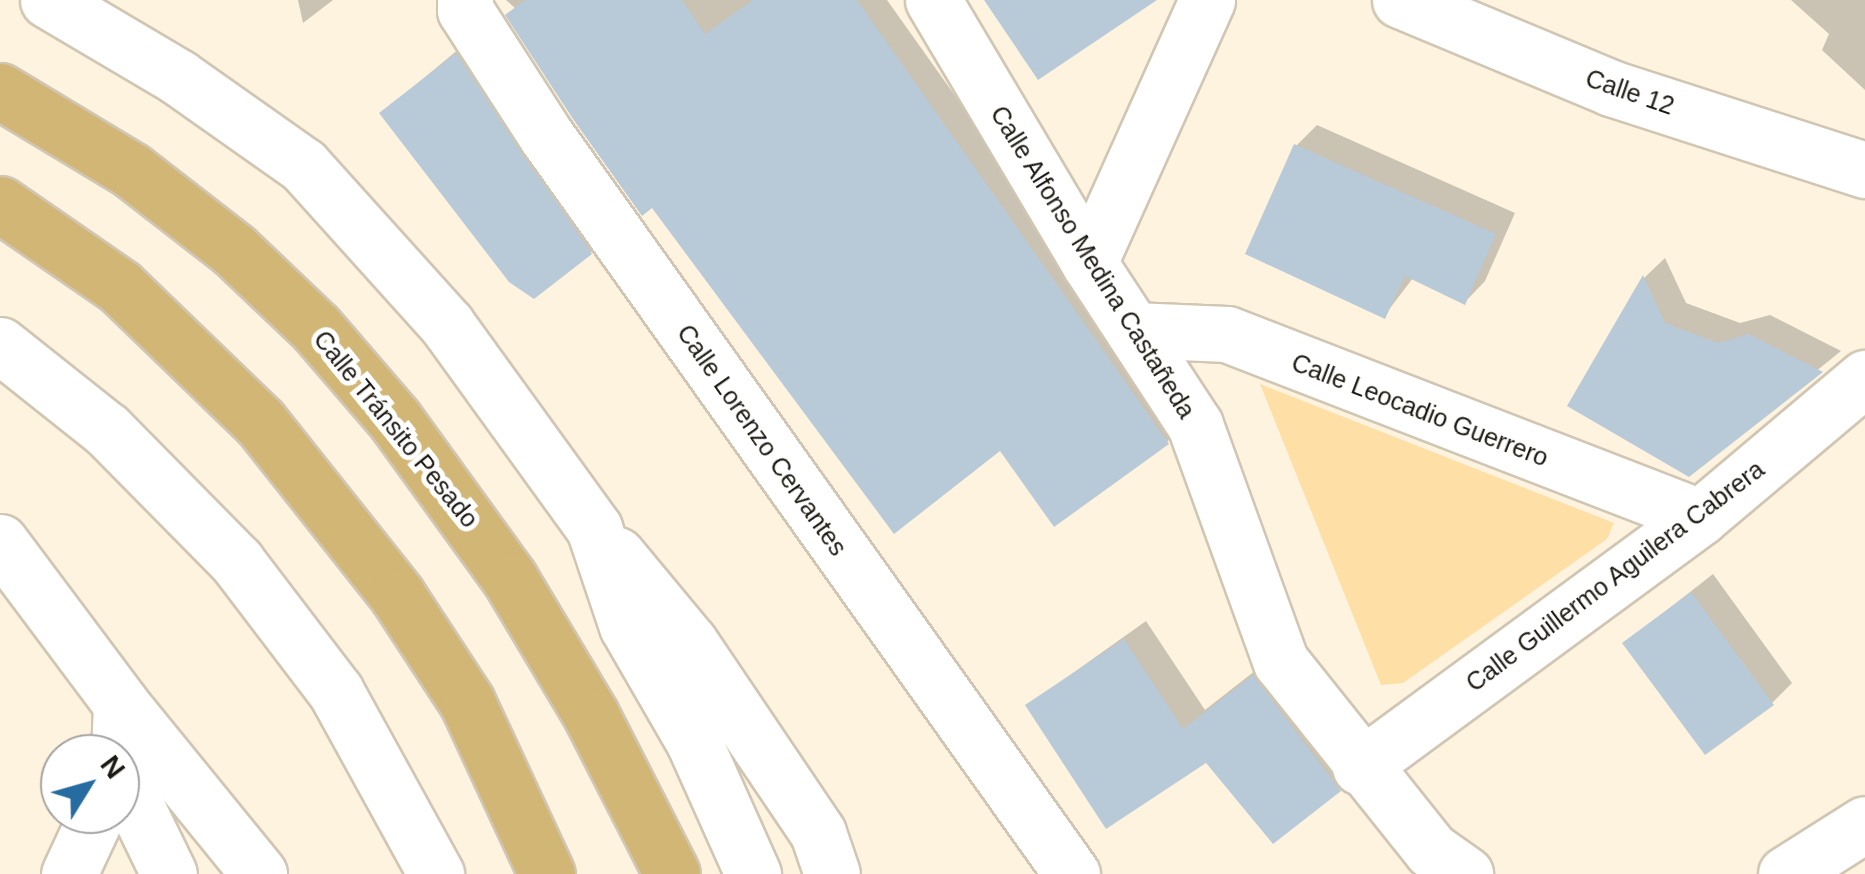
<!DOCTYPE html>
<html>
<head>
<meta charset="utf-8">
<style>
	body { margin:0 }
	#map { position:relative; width:1865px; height:874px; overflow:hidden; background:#fdf3df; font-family:Helvetica,sans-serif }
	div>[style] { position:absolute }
	.green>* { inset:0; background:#fedfa5 }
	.shadow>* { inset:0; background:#0003 }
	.building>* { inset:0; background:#b8c9d8 }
	.roads { filter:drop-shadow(2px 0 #d0c6b3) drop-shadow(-2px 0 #d0c6b3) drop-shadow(0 2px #d0c6b3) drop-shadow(0 -2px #d0c6b3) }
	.street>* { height:55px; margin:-27.5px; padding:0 27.5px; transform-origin:27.5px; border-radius:27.5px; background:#fff }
	.secondary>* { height:55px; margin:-27.5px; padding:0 27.5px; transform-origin:27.5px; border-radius:27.5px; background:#fff }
	.primary>* { height:55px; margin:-27.5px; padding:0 27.5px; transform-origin:27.5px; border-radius:27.5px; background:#d1b676 }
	span { translate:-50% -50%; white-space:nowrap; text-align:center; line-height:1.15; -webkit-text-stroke:10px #fff; paint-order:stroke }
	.street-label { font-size:25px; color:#1d1a13 }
	.north { position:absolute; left:40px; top:734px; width:100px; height:100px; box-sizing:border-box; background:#fff; border:2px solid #a5a3a1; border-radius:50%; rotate:53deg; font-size:28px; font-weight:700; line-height:40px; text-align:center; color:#1d1a13 }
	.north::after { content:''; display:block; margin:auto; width:35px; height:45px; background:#266ca0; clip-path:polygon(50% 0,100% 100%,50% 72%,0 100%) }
</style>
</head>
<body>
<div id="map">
	<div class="green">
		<i style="clip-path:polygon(1260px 384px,1614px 523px,1607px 539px,1403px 683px,1381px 685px)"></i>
	</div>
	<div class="shadow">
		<i style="clip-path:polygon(298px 0,333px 0,303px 23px)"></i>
		<i style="clip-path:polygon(506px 0,887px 0,1187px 422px,1167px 442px,1001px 448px)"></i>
		<i style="clip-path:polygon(1791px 0,1865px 0,1865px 90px,1822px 50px,1829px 34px)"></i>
		<i style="clip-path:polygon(484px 28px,618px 225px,591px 252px,382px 113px)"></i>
		<i style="clip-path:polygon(1317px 125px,1515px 213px,1485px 281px,1465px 302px,1413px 278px,1384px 316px,1296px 146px)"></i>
		<i style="clip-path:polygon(1665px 258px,1686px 303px,1740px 323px,1770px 315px,1841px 351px,1689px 474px,1570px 405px,1645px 277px)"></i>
		<i style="clip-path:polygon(1713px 574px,1792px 683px,1772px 703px,1625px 643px)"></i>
		<i style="clip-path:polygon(1146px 621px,1205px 710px,1274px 656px,1360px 768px,1273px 841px,1206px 759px,1028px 705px)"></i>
	</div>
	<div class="building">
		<i style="clip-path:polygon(525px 0,682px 0,705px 34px,753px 0,857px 0,1169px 444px,1054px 527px,1000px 451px,894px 534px,652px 208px,642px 216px,573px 119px,505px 15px)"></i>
		<i style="clip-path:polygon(984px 0,1157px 0,1038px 80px)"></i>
		<i style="clip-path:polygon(456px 53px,592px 254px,534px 299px,509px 282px,379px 113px)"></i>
		<i style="clip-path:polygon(1294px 144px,1496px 234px,1465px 305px,1405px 276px,1385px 319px,1245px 254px)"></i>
		<i style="clip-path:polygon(1643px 275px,1665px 323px,1718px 343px,1749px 334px,1823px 372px,1689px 477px,1567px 406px)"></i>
		<i style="clip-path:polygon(1691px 592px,1774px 705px,1705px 755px,1622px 643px)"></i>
		<i style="clip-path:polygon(1124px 639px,1183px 729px,1253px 675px,1341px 791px,1273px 844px,1202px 758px,1206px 763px,1106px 829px,1025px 705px)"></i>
	</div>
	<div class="roads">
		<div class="street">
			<i style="left:465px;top:0;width:10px;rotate:90deg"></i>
			<i style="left:465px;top:10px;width:151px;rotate:57.2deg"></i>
			<i style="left:547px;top:137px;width:905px;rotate:54.54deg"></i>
			<i style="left:933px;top:0;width:306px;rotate:59.3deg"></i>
			<i style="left:1089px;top:263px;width:194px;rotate:56.8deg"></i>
			<i style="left:1195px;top:425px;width:252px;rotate:70.1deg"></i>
			<i style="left:1281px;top:662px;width:241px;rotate:51.4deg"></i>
			<i style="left:1431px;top:850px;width:42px;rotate:35.2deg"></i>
			<i style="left:1400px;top:0;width:229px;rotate:22.6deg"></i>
			<i style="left:1611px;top:88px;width:267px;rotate:17.9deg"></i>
			<i style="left:1089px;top:263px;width:288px;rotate:-65.8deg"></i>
			<i style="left:1133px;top:330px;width:94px;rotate:2.4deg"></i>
			<i style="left:1227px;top:334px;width:507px;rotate:21.15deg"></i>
			<i style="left:0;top:542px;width:202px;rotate:53.2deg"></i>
			<i style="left:121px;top:704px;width:50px;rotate:92.3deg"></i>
			<i style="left:121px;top:704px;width:219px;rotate:50.9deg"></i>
			<i style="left:1360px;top:767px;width:422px;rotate:-36.3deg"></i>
			<i style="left:1700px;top:517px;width:216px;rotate:-40.1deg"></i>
			<i style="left:120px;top:773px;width:112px;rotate:64.1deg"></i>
			<i style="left:69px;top:874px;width:66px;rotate:-65deg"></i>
			<i style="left:1786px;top:874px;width:93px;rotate:-32.3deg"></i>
		</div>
		<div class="secondary">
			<i style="left:48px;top:0;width:151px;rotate:30.6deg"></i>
			<i style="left:178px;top:77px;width:154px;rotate:35.2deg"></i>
			<i style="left:304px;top:166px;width:214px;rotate:48deg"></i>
			<i style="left:447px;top:325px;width:251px;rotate:54.1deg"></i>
			<i style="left:594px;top:528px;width:103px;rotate:71.4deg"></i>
			<i style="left:627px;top:626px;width:134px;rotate:60deg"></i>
			<i style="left:694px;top:742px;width:145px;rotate:65.9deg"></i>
			<i style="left:0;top:345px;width:137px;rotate:38.5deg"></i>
			<i style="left:107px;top:430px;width:185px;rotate:45.4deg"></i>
			<i style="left:237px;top:562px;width:163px;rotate:52.7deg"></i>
			<i style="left:336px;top:692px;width:208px;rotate:61.2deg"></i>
			<i style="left:617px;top:555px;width:114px;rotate:50.3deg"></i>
			<i style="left:690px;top:643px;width:229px;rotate:56deg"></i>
			<i style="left:818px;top:833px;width:43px;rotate:71.1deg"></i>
		</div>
		<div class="primary">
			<i style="left:0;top:91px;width:153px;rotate:31.1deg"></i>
			<i style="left:131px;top:170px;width:130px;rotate:37.8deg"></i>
			<i style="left:234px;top:250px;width:113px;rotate:43.6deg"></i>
			<i style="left:316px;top:328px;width:121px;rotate:49.3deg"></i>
			<i style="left:395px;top:420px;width:196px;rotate:54.1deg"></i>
			<i style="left:510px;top:579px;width:158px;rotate:59.2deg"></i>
			<i style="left:591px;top:715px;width:178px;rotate:63deg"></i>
			<i style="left:0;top:204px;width:145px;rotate:34.6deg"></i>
			<i style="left:119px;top:286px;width:196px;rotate:44deg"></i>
			<i style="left:260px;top:422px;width:221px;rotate:51.6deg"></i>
			<i style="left:397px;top:595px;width:128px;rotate:56.8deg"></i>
			<i style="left:467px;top:702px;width:190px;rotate:65.1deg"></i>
		</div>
	</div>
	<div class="street-label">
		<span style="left:1630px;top:92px;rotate:19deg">Calle 12</span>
		<span style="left:1093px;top:262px;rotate:58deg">Calle Alfonso Medina Castañeda</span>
		<span style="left:1420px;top:410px;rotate:21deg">Calle Leocadio Guerrero</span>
		<span style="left:396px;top:429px;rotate:51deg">Calle Tránsito Pesado</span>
		<span style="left:762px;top:440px;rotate:55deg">Calle Lorenzo Cervantes</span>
		<span style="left:1615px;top:576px;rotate:-37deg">Calle Guillermo Aguilera Cabrera</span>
	</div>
	<div class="north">N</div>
</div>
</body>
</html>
